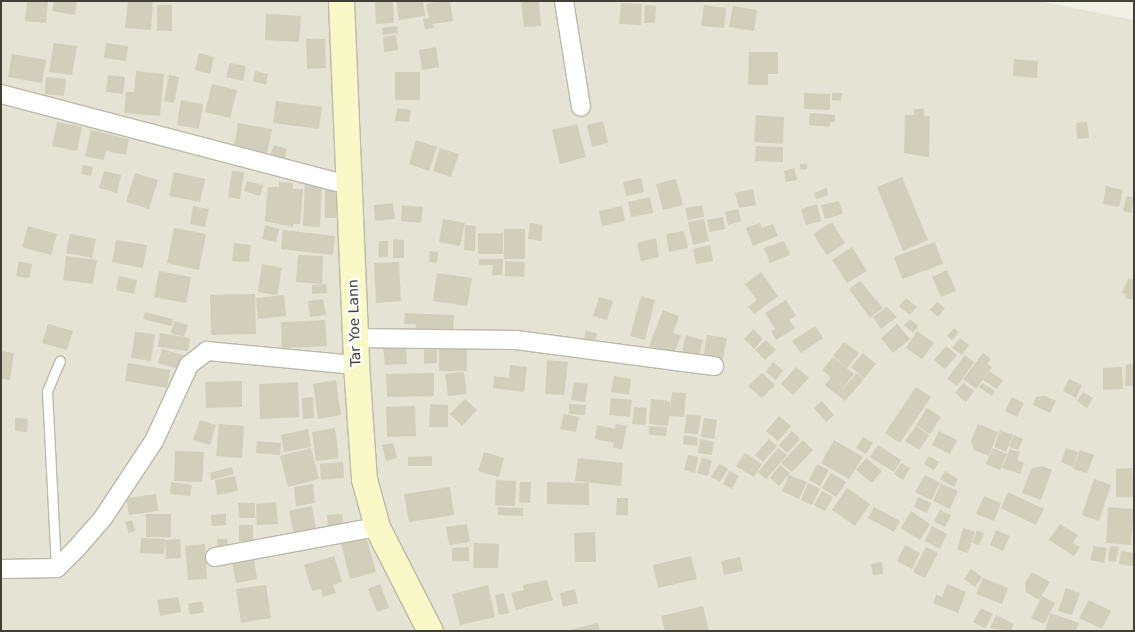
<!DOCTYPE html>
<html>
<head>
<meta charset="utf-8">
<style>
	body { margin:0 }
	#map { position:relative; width:1135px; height:632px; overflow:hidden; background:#f1f0e5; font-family:"DejaVu Sans",sans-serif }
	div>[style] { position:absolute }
	.residential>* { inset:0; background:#e4e3d4 }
	.building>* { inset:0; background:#d1cebc }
	.roads { filter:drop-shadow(1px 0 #bbb9a9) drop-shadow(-1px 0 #bbb9a9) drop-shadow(0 1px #bbb9a9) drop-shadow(0 -1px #bbb9a9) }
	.lane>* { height:9px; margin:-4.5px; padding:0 4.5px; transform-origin:4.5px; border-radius:4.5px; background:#fff }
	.street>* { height:18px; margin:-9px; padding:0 9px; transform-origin:9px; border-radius:9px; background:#fff }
	.secondary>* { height:25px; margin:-12.5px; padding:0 12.5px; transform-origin:12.5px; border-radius:12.5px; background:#f9f8c7 }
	span { translate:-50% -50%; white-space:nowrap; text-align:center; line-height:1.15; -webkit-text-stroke:4.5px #fff; paint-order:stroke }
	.street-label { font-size:14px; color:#424035 }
	.frame { position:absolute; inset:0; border:2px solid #424035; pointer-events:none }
</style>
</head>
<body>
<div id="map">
	<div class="residential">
		<i style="clip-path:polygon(1px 1px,1039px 1px,1134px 20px,1134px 631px,1px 631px)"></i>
	</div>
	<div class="building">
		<i style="clip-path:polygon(27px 1px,48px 1px,46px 23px,25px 21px)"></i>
		<i style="clip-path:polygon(54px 1px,77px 1px,75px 15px,52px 11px)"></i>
		<i style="clip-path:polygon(128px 1px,153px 1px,151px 30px,125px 28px)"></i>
		<i style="clip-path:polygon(375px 1px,393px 1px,394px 23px,376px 24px)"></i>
		<i style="clip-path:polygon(396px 1px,423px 1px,425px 16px,399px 20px)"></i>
		<i style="clip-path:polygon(440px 1px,450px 1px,453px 21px,433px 24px,434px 28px,425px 29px,423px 19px,429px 18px,426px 4px)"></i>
		<i style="clip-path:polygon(521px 1px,539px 1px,541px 26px,524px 27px)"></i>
		<i style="clip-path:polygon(621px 3px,642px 4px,641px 25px,619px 24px)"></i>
		<i style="clip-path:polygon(157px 5px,172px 5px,172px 31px,157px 31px)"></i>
		<i style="clip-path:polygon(645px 5px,656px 6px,655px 23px,644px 23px)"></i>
		<i style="clip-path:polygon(704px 5px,726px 8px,724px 28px,701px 26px)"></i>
		<i style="clip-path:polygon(733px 6px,757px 10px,754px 31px,729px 27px)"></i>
		<i style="clip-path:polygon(266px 14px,301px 16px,299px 42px,265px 40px)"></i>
		<i style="clip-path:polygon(397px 26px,398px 33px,383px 35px,382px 28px)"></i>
		<i style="clip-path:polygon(396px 35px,398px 50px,384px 52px,383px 37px)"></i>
		<i style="clip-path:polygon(306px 39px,325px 39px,326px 68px,307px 69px)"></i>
		<i style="clip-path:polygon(54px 43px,77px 46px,72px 75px,49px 72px)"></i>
		<i style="clip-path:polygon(106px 43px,128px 46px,126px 61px,104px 58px)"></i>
		<i style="clip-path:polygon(436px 47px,439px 67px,422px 70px,419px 50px)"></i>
		<i style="clip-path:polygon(749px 52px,778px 52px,778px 74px,768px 74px,768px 85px,748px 85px)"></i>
		<i style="clip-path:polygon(199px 53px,214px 57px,210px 74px,195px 70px)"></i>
		<i style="clip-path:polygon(12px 54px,46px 60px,42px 83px,8px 77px)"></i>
		<i style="clip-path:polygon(1014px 59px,1038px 61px,1037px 78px,1013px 76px)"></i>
		<i style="clip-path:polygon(230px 63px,246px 66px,243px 81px,226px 77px)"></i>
		<i style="clip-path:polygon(136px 71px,164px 74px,160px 116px,124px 113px,126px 92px,134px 92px)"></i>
		<i style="clip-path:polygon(255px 71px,268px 74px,266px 85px,253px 81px)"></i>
		<i style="clip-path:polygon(395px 72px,420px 72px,420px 100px,395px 100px)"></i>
		<i style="clip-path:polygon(108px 75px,125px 77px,123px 94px,106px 92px)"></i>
		<i style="clip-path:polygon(169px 75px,179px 77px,174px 103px,164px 101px)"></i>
		<i style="clip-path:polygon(46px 77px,66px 79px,64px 96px,45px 94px)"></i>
		<i style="clip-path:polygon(212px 84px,237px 90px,230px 118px,205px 112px)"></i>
		<i style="clip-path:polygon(804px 93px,830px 94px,830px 110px,804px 109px)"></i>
		<i style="clip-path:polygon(832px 93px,842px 93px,841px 101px,832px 100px)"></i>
		<i style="clip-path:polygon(181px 100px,203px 104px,199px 129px,177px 125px)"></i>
		<i style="clip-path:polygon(276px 101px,322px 107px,319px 129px,273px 123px)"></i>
		<i style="clip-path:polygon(397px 108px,411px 110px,409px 122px,395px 121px)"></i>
		<i style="clip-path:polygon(914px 109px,924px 109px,924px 116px,930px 116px,929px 157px,904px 153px,905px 115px,914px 115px)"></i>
		<i style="clip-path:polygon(810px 113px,835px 115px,835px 122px,830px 122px,830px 127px,809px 125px)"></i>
		<i style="clip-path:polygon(756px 115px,784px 117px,783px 144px,754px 142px)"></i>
		<i style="clip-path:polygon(603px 121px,608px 143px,592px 147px,587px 125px)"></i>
		<i style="clip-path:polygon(57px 122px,82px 127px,77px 151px,52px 146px)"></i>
		<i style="clip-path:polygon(1087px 122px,1089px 138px,1077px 139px,1076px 123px)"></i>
		<i style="clip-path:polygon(238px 123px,272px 129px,267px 153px,234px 147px)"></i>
		<i style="clip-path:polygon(577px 124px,586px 157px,560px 164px,552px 130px)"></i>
		<i style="clip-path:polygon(91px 130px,129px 139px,126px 155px,106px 151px,104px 160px,85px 156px)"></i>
		<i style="clip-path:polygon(416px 140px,437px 147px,429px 171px,409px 164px)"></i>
		<i style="clip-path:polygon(274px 145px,287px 149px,284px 160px,270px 156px)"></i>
		<i style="clip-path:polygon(756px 146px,783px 147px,783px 162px,755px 161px)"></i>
		<i style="clip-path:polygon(440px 148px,459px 154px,451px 177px,433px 171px)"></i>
		<i style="clip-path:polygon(800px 164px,807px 164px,807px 169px,800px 170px)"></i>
		<i style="clip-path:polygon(83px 165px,93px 167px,91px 176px,81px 174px)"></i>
		<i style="clip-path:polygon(794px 168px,797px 180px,786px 182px,784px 171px)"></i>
		<i style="clip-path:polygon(104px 171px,121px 175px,117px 193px,99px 188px)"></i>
		<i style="clip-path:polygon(232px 171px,244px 172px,240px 199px,228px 197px)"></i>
		<i style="clip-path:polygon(174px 172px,205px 179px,200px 202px,169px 196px)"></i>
		<i style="clip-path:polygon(135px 173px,158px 180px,149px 209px,126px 202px)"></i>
		<i style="clip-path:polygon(902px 177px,928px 240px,903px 251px,877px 187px)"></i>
		<i style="clip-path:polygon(641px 178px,644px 192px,626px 196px,623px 182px)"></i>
		<i style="clip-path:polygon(305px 179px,322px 179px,320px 227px,303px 226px)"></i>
		<i style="clip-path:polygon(676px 179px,683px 205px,663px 210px,656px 184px)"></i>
		<i style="clip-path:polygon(247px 181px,263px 185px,260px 196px,244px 191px)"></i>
		<i style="clip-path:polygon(279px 182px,293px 183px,293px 189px,303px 189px,300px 224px,293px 224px,293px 227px,265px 221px,268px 187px,279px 187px)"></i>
		<i style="clip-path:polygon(325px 186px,336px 189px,336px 218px,325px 218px)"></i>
		<i style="clip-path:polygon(1106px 186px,1123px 190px,1119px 207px,1103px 204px)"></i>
		<i style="clip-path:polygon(827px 188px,828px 195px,816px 199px,814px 193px)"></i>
		<i style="clip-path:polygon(753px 189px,756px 205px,739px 208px,735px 193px)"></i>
		<i style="clip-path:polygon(1127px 196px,1134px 198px,1131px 213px,1123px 211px)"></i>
		<i style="clip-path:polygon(650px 197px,653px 213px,631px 217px,628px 202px)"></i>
		<i style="clip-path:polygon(839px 201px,843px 214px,825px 219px,821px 205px)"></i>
		<i style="clip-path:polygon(393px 203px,395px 219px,375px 221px,374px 205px)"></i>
		<i style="clip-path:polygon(817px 204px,821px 221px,806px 225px,801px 209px)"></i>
		<i style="clip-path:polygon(402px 205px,423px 207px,421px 223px,401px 221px)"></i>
		<i style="clip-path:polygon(702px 205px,704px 217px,688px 220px,685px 208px)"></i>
		<i style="clip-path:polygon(193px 206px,209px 209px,205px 227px,190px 224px)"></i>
		<i style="clip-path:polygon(622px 206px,625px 221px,602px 226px,599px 211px)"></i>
		<i style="clip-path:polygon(738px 209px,741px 221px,728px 225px,725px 212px)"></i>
		<i style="clip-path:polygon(723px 217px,725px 229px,710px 232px,707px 220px)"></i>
		<i style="clip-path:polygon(443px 219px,465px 223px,460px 246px,439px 242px)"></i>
		<i style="clip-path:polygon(704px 219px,709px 241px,693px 245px,688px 222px)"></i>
		<i style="clip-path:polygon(832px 222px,845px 243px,827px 255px,813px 234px)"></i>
		<i style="clip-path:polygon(530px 223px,543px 225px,541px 241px,528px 239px)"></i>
		<i style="clip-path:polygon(760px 223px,762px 228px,773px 224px,778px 236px,753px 246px,746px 228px)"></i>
		<i style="clip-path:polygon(265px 225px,279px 229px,276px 242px,262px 239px)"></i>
		<i style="clip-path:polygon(465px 225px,476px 226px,475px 251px,464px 250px)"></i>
		<i style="clip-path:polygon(28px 226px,57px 234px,51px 255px,22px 247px)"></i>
		<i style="clip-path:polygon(174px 228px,206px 234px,199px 270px,167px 263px)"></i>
		<i style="clip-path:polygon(504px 229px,525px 229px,525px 259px,504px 259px)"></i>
		<i style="clip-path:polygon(283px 230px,335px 236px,333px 255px,281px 249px)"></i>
		<i style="clip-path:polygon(684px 231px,688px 248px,669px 252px,666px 234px)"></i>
		<i style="clip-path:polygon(478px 233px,503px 233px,503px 254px,478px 254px)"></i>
		<i style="clip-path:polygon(70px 234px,96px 239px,92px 258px,66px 253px)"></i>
		<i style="clip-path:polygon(656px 238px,659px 257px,641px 261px,637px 243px)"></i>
		<i style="clip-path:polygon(393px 239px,404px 240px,404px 258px,393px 258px)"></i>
		<i style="clip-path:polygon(116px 240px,147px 245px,143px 268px,112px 262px)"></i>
		<i style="clip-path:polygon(379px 241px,388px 241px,388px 257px,378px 257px)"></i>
		<i style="clip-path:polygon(784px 241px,790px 255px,770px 263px,764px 248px)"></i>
		<i style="clip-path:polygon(935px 242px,943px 264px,902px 279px,894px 257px)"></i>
		<i style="clip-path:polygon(234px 243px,251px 245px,249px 262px,232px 261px)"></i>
		<i style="clip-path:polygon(710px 245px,713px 261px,696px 264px,693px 249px)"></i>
		<i style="clip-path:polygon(852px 247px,867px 271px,847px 283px,832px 260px)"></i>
		<i style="clip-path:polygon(430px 251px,438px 252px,437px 263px,429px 262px)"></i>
		<i style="clip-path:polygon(298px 255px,323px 256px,322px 284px,296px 282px)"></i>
		<i style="clip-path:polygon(66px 256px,97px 260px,93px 284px,63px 280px)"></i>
		<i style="clip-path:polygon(479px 259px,503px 259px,502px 275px,492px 275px,493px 265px,479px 265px)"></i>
		<i style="clip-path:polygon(19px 261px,32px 264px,29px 278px,16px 276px)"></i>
		<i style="clip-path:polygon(505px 261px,525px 262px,524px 277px,505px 276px)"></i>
		<i style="clip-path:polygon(399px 262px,401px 301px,376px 303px,374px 263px)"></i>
		<i style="clip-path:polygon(262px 264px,282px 268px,277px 295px,258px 292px)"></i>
		<i style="clip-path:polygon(947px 270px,956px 291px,941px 297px,932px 277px)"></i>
		<i style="clip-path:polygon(159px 271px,191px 277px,186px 303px,154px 297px)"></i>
		<i style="clip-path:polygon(761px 272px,778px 296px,754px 314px,748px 307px,757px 300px,745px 284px)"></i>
		<i style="clip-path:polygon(437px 273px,472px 278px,467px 306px,433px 301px)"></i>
		<i style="clip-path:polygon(119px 276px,137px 280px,134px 294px,116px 290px)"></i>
		<i style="clip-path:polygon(1128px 279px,1134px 279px,1134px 300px,1125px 298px,1126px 294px,1122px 293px)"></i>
		<i style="clip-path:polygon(860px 281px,883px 308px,870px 318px,849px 289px)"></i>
		<i style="clip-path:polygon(326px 284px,327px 293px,312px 294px,312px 285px)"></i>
		<i style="clip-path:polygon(255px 294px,256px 334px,211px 335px,210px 295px)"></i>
		<i style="clip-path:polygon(284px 295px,286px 316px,258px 319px,256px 298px)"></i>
		<i style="clip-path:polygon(641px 296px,655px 300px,645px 340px,630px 336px)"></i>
		<i style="clip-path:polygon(599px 297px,613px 301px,607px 320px,593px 316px)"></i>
		<i style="clip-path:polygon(906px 298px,917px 307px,910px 315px,899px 306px)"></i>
		<i style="clip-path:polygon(323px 299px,326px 315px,310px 317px,308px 301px)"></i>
		<i style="clip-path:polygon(786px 300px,796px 316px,789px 320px,795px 328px,776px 340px,771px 331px,775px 329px,765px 313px)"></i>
		<i style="clip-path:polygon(937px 302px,945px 308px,938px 317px,930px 310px)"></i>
		<i style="clip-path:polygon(887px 307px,897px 317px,881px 329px,873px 317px)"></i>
		<i style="clip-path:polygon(663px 310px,679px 316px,673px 333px,681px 336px,673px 355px,649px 346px)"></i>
		<i style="clip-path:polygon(145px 312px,173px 319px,171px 326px,143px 319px)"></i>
		<i style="clip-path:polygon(405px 313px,454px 315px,453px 338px,415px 336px,416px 324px,404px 324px)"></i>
		<i style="clip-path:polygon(910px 319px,918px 326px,913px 333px,904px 325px)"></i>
		<i style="clip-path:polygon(325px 320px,327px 346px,282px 348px,281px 322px)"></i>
		<i style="clip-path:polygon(174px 321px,188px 325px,184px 337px,171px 333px)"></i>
		<i style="clip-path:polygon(48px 324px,73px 331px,67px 350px,42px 343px)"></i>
		<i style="clip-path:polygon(897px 324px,910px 339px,893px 353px,881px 338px)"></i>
		<i style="clip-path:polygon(815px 326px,823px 338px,801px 353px,792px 341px)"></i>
		<i style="clip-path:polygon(954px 328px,959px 332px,952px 340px,947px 336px)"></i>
		<i style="clip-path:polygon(753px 329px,763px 339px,754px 349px,744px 339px)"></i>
		<i style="clip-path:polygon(586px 331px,597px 333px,594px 347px,583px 344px)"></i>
		<i style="clip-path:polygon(917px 331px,934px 343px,922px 359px,906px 348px)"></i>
		<i style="clip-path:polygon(135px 332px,155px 334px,151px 361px,131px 358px)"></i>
		<i style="clip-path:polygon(160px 333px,190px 338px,188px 351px,158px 347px)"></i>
		<i style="clip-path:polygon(686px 335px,703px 340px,698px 360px,681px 356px)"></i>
		<i style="clip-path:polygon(707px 335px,727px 338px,722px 363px,703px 360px)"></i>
		<i style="clip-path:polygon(960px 338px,969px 345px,962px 355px,952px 348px)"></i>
		<i style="clip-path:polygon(766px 340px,776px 350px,765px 360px,755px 350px)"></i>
		<i style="clip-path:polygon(844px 342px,859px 353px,847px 368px,833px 356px)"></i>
		<i style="clip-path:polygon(406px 344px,407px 364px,385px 365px,383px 345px)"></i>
		<i style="clip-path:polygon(424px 344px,437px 344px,437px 363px,424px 364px)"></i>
		<i style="clip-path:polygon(439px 345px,467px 345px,467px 371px,439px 371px)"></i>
		<i style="clip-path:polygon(946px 346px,957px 355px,945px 369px,934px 360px)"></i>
		<i style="clip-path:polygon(162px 349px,186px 356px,182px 370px,158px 363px)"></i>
		<i style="clip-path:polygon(1px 351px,14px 353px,10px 380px,1px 379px)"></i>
		<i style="clip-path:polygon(863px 353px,876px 364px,864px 378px,851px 367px)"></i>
		<i style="clip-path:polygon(983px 353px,991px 359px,987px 364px,992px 367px,976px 389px,963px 379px)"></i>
		<i style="clip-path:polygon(965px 355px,974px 362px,957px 386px,947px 379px)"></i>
		<i style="clip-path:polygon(833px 357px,854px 374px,841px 391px,857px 373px,864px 379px,845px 401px,825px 385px,831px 377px,822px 370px)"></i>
		<i style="clip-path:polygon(547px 360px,568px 362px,564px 395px,545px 394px)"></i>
		<i style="clip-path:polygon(773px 362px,783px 370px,776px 380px,766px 372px)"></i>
		<i style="clip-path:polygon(128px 363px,170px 370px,167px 388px,125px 381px)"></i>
		<i style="clip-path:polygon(1126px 364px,1134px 364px,1134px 386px,1125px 386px)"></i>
		<i style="clip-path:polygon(510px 365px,527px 367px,524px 392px,493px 388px,494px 376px,509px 378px)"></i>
		<i style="clip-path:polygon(796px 367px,809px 378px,793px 395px,781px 384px)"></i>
		<i style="clip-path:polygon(1122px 367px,1123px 389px,1103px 390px,1103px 368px)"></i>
		<i style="clip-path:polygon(989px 371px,1003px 380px,997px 389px,983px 380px)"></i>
		<i style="clip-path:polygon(464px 372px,467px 394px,448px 396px,445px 374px)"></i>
		<i style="clip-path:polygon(434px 373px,434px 396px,387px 397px,386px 374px)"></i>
		<i style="clip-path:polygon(762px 373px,775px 385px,762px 398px,748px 386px)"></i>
		<i style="clip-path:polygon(614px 376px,631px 379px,629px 395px,611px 392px)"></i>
		<i style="clip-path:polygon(1069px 379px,1082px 385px,1076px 398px,1063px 391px)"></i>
		<i style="clip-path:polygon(336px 380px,341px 415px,318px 419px,313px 384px)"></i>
		<i style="clip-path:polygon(242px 381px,242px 407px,206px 408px,205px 382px)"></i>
		<i style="clip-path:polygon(298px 382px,299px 417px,260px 419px,259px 384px)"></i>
		<i style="clip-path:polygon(574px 382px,588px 384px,585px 402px,571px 400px)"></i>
		<i style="clip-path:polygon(963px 383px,974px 391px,966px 402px,955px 393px)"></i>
		<i style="clip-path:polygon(982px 383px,995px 391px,992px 396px,979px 387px)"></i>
		<i style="clip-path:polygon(916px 387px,931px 397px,900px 443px,885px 433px)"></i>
		<i style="clip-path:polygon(672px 392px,686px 393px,684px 417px,669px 416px,668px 426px,649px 424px,651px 399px,670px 401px,670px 408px)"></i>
		<i style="clip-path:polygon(1083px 392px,1093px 398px,1087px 408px,1077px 401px)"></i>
		<i style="clip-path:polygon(1045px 396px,1056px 401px,1050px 413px,1033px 405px,1036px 397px)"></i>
		<i style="clip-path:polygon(313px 397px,314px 418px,303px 419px,302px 398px)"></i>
		<i style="clip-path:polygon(1012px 397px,1024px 403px,1017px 417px,1005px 411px)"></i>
		<i style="clip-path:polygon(611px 398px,632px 400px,630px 417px,609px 415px)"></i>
		<i style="clip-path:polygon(465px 399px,477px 410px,462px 426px,450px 414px)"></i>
		<i style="clip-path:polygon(822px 401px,834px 415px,826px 422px,814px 408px)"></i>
		<i style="clip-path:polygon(430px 404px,448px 405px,448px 427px,429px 427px)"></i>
		<i style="clip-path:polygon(569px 404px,586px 405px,585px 415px,569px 414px)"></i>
		<i style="clip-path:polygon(415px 406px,416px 436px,387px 437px,386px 407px)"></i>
		<i style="clip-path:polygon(634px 407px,647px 408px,645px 425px,632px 424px)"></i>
		<i style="clip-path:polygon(927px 408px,941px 417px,930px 434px,916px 425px)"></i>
		<i style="clip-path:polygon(564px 414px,579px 417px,576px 432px,560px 429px)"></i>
		<i style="clip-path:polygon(687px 414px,701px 416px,698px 434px,684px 433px)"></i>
		<i style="clip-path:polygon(779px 416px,791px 426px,778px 441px,766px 431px)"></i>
		<i style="clip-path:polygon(15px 418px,28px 419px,27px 432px,15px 431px)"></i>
		<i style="clip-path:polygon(704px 418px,717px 420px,714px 439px,701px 437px)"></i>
		<i style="clip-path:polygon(200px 420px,216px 425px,210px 445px,193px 440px)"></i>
		<i style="clip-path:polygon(219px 424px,244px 426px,242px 458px,216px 456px)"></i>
		<i style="clip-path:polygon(616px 424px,627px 426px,622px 449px,613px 448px,614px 443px,595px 439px,597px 425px,615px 429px)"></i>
		<i style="clip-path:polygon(978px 424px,998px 432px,989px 456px,974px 450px,971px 441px)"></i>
		<i style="clip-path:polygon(649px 426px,667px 427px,666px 436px,649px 435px)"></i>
		<i style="clip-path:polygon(916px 426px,929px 435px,919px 450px,905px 441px)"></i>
		<i style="clip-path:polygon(335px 428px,339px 458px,316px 461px,312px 432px)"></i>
		<i style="clip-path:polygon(308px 429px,311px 447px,284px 452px,281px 435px)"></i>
		<i style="clip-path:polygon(1000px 430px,1013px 435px,1006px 452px,994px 447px)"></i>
		<i style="clip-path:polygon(792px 431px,800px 439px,787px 453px,779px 445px)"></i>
		<i style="clip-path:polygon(939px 431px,957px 440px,950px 454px,932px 445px)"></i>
		<i style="clip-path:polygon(684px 435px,698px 438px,697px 446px,683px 444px)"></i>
		<i style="clip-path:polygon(1014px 435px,1023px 439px,1018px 450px,1009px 447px)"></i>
		<i style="clip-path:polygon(863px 437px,873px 443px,866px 454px,856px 448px)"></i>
		<i style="clip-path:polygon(700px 439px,714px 442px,712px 455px,698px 453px)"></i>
		<i style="clip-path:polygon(769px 439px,777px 446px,763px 462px,755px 455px)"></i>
		<i style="clip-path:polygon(803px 440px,813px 450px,792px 472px,781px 463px)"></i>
		<i style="clip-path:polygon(834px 440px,863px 457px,849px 479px,821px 463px)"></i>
		<i style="clip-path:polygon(257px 441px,281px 443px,280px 455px,256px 453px)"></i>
		<i style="clip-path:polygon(393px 443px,397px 458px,386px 461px,382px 445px)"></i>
		<i style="clip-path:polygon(878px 445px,901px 460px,894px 472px,870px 457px)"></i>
		<i style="clip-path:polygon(311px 448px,319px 479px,288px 487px,280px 456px)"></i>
		<i style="clip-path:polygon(778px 448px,787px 455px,766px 479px,758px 472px)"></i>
		<i style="clip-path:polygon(993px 448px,1007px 454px,1000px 470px,986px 464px)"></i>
		<i style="clip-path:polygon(1066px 448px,1078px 452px,1073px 467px,1061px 462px)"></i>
		<i style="clip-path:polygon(1010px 449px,1020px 452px,1017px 460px,1024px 463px,1020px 474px,1002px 468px)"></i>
		<i style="clip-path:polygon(1080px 450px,1094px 455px,1087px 473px,1073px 469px)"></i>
		<i style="clip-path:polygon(175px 451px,204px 452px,202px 482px,174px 481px)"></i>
		<i style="clip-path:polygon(484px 452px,504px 458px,499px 477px,478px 471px)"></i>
		<i style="clip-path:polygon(745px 453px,762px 464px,754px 477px,736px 466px)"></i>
		<i style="clip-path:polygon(688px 455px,698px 457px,695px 473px,684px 470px)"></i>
		<i style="clip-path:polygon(432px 456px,432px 466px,408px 466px,408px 457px)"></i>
		<i style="clip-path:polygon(929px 456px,939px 462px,934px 470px,924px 464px)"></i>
		<i style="clip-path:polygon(578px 458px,623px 463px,621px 486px,575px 481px)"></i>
		<i style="clip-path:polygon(702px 458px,712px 461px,708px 476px,697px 473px)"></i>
		<i style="clip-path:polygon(866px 458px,882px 471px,872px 483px,856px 470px)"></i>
		<i style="clip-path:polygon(343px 462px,344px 478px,321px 480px,320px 464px)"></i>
		<i style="clip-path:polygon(901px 463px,910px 468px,903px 480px,894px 474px)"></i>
		<i style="clip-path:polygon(719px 464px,728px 469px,720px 482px,711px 477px)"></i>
		<i style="clip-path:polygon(817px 464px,829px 470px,820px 486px,809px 480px)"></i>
		<i style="clip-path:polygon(780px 465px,790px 473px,779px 486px,770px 478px)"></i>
		<i style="clip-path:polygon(1042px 466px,1052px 470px,1041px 500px,1022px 493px,1031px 469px)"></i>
		<i style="clip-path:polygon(232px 467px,234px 474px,211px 480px,210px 473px)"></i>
		<i style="clip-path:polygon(1132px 468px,1134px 497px,1116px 497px,1116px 469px)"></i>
		<i style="clip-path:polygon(729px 471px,739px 476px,732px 489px,723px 484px)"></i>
		<i style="clip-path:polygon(945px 471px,958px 479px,954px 487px,940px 479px)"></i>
		<i style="clip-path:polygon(831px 473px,846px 482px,836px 497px,822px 488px)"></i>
		<i style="clip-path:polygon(789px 475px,807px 482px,799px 499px,782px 491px)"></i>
		<i style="clip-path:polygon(925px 475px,940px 483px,931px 500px,915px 492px)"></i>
		<i style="clip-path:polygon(235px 476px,238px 491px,217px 495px,215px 480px)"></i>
		<i style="clip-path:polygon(1094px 479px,1111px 485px,1099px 521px,1082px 515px)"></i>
		<i style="clip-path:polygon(496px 480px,516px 481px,515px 506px,495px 505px)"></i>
		<i style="clip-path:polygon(171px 482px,192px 485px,190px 496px,170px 494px)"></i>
		<i style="clip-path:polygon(520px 482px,531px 482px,530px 503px,519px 503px)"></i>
		<i style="clip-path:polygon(547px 482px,589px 483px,589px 505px,547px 504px)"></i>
		<i style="clip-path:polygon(808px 483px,820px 489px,812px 505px,801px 500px)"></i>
		<i style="clip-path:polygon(313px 484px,315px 503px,296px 506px,294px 487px)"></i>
		<i style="clip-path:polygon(941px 484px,958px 491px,950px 509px,933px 501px)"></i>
		<i style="clip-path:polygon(450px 487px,454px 515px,409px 522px,404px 494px)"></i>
		<i style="clip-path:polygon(847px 488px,870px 504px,855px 526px,832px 510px)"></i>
		<i style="clip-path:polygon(822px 491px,833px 497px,825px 511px,814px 505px)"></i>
		<i style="clip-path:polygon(1008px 492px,1044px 509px,1036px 525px,1001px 508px)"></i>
		<i style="clip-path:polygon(156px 494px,158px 511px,129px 515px,126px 498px)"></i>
		<i style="clip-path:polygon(984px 496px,1001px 503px,994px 521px,976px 514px)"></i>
		<i style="clip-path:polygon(918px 497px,931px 503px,927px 513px,914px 507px)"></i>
		<i style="clip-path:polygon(617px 498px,628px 498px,628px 515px,616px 515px)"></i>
		<i style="clip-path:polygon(276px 502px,278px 524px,257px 525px,256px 504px)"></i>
		<i style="clip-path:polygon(238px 503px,255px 503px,255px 518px,239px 518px)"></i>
		<i style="clip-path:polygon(312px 506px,316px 529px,294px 534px,289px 511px)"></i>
		<i style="clip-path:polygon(498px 507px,523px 508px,523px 516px,498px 515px)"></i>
		<i style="clip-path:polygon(874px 507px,900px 521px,894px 532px,868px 518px)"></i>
		<i style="clip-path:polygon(1108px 507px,1134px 509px,1131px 545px,1106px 543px)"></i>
		<i style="clip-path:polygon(940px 510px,951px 515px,945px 527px,934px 521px)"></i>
		<i style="clip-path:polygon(911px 511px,930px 524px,920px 540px,901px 528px)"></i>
		<i style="clip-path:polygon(146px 514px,171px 514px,171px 537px,146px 537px)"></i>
		<i style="clip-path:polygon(226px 514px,226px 525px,212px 526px,211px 515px)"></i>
		<i style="clip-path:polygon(342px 514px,344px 526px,328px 528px,327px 515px)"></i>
		<i style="clip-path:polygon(132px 520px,135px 531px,129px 533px,125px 522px)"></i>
		<i style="clip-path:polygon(467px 524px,470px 542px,449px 545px,446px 527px)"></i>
		<i style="clip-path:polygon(1060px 524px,1078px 535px,1073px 543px,1080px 547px,1074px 556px,1049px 540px)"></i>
		<i style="clip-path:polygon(239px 525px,253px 525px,253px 541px,239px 541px)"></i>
		<i style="clip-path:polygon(932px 526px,947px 534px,940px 549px,925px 541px)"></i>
		<i style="clip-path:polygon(963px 528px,975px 532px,968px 553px,957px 550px)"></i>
		<i style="clip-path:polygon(977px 530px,984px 534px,979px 545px,972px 543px)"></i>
		<i style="clip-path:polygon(996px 530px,1010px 536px,1003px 551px,990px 545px)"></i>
		<i style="clip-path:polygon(595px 532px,596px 562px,575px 562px,574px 533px)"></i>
		<i style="clip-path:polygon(365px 533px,376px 572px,350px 579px,340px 539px)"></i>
		<i style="clip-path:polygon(141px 538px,165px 539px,164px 554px,140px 553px)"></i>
		<i style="clip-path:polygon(180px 539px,181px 558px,166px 559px,165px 540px)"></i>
		<i style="clip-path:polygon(217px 539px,227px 539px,228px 551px,218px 552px)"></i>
		<i style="clip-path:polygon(474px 543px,499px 544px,498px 568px,473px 568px)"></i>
		<i style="clip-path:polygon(205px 544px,207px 579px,188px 580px,185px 546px)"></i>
		<i style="clip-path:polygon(905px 545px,920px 553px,912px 569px,897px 561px)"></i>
		<i style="clip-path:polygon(1094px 546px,1107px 548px,1104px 563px,1090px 560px)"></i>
		<i style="clip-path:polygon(1110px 546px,1119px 547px,1116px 562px,1108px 561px)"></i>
		<i style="clip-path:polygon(469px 547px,469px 561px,452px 561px,452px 548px)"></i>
		<i style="clip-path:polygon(926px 547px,938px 553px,925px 578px,913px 572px)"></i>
		<i style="clip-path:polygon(1121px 551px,1134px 553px,1134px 566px,1119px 564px)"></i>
		<i style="clip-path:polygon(334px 556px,342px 582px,333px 585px,336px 593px,323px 597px,321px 589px,312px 591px,304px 565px)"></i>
		<i style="clip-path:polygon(691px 556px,697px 579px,658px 588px,653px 565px)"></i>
		<i style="clip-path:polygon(740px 557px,743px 571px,724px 575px,721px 561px)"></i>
		<i style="clip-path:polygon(254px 558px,257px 579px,236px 583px,232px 562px)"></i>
		<i style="clip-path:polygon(882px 562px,883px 574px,873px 575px,871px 564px)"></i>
		<i style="clip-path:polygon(971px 569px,982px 577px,975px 587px,964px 579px)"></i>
		<i style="clip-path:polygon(1032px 572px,1050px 582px,1039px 600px,1026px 592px,1025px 583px)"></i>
		<i style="clip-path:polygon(983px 578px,1008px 588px,1002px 604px,976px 594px)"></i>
		<i style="clip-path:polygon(547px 580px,553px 600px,516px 610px,511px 593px,524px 590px,523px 585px)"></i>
		<i style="clip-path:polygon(380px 584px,389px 608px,377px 612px,368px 589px)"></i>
		<i style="clip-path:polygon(947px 584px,966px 592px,958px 613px,933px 603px,936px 595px,942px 597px)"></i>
		<i style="clip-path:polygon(266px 585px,271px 618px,241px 623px,236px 589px)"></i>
		<i style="clip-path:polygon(488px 585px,495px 617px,460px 625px,452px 594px)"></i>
		<i style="clip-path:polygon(1066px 588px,1080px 593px,1072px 615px,1058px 611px)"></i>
		<i style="clip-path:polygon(575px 589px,578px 603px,563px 607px,560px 593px)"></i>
		<i style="clip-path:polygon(504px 593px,509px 613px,499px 615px,495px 595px)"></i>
		<i style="clip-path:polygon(1042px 596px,1055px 603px,1044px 624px,1031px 618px)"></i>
		<i style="clip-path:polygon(178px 597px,181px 612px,160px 616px,157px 600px)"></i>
		<i style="clip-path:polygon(1089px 600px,1111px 611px,1102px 629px,1079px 618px)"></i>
		<i style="clip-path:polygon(202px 601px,204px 612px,190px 615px,188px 604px)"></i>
		<i style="clip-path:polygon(703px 606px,709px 631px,665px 631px,661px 616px)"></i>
		<i style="clip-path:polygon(981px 608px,993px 614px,985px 628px,973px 622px)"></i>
		<i style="clip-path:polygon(1050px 613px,1079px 623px,1076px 631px,1045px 631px)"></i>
		<i style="clip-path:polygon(996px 615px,1014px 624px,1011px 631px,990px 628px)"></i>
		<i style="clip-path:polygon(598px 623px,600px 631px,570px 631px,570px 630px)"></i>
	</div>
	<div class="roads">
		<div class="lane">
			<i style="left:56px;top:568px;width:177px;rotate:-92.9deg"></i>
			<i style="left:47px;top:391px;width:33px;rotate:-67deg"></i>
		</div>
		<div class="street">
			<i style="left:564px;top:1px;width:107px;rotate:80.9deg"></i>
			<i style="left:1px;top:94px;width:360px;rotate:14.7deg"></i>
			<i style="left:354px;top:338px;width:162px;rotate:0.7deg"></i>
			<i style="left:516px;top:340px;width:200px;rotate:7.5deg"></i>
			<i style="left:215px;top:557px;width:165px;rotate:-10.5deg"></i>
			<i style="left:1px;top:569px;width:56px;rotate:-1deg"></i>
			<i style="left:57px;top:568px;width:27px;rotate:-45deg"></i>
			<i style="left:76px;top:549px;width:41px;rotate:-48.9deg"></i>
			<i style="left:103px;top:518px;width:92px;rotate:-56.5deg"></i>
			<i style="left:154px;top:441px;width:84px;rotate:-65.3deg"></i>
			<i style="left:189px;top:365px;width:23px;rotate:-38deg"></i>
			<i style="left:207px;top:351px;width:150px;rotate:5.4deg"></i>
		</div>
		<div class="secondary">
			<i style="left:341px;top:1px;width:364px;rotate:87.6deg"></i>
			<i style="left:356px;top:365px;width:114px;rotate:86deg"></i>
			<i style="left:364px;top:479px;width:50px;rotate:74.8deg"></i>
			<i style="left:377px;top:527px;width:117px;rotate:63deg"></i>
		</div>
	</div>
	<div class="street-label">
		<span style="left:354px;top:323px;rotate:-92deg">Tar Yoe Lann</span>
	</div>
	<div class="frame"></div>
</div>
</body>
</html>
